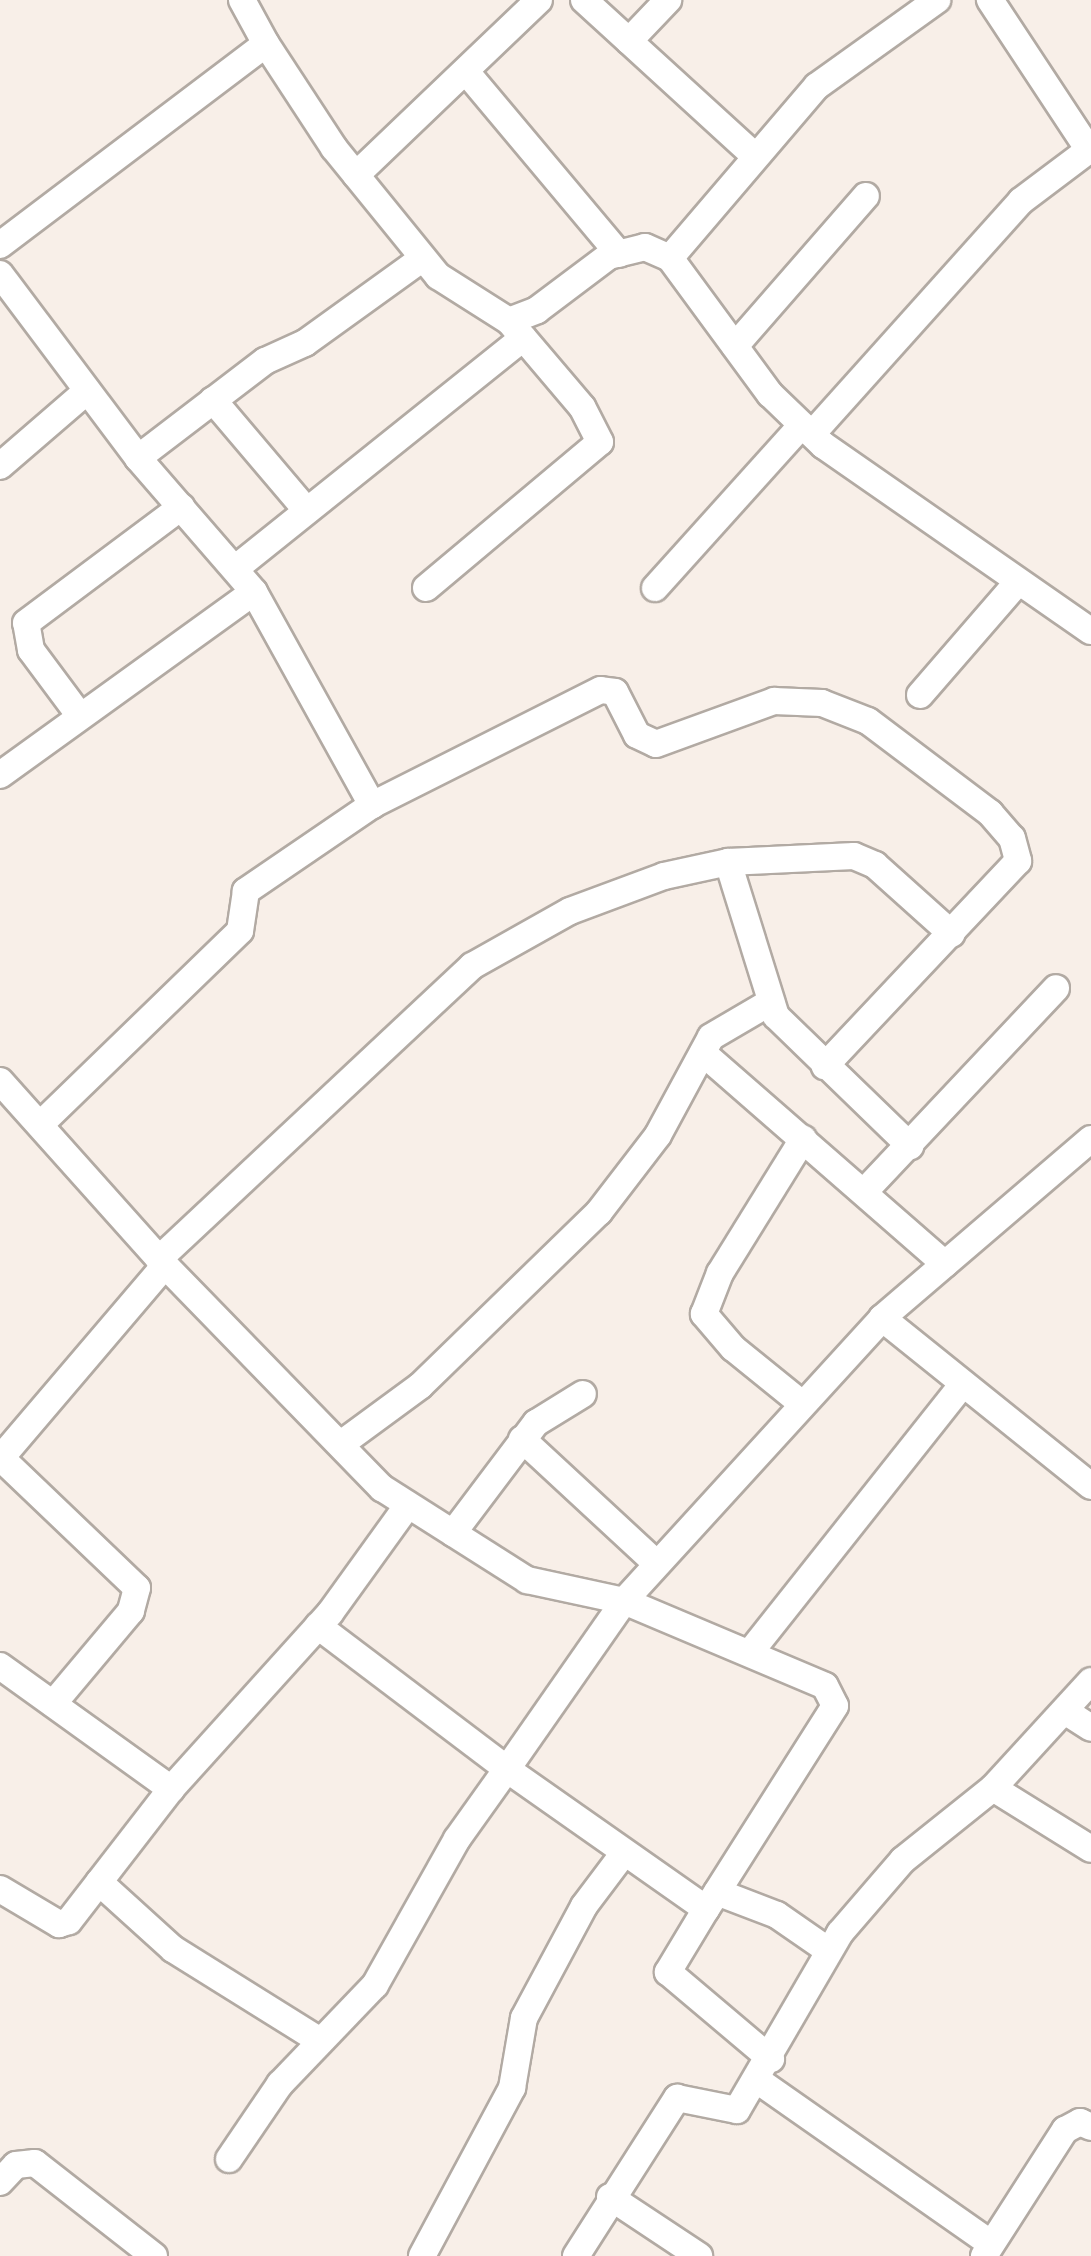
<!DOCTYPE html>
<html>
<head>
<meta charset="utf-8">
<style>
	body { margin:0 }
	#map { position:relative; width:1091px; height:2256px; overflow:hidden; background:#f8efe8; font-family:"Golos Text",sans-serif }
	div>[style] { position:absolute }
	.roads { filter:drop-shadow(2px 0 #b2aaa3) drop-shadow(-2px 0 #b2aaa3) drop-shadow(0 2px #b2aaa3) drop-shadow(0 -2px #b2aaa3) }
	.street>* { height:26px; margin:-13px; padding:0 13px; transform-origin:13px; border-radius:13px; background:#fff }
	span { translate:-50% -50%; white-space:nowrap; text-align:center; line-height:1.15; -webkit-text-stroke:6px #fefefe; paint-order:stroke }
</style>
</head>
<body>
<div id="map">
	<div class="roads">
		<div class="street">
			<i style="left:242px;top:0;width:50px;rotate:61.4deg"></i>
			<i style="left:584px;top:0;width:230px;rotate:42.4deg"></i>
			<i style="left:629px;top:41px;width:57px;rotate:-46.4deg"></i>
			<i style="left:468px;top:74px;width:235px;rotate:50deg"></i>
			<i style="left:356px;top:175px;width:253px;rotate:-43.7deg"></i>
			<i style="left:0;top:245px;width:333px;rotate:-37.1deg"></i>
			<i style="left:266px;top:44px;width:124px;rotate:56.8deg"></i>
			<i style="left:334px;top:148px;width:165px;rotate:50.9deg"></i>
			<i style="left:438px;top:276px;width:84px;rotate:32.4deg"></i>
			<i style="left:509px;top:321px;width:30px;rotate:-21deg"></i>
			<i style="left:537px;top:310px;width:90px;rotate:-36.9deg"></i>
			<i style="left:609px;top:256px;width:37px;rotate:-14deg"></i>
			<i style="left:645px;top:247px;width:27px;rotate:24deg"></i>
			<i style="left:670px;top:258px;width:169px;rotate:53.7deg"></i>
			<i style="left:770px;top:394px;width:74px;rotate:43.9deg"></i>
			<i style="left:823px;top:445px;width:326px;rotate:34.8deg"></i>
			<i style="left:670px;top:258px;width:226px;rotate:-49.5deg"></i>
			<i style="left:817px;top:86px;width:148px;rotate:-35.6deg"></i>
			<i style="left:0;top:274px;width:230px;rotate:53.1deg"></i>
			<i style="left:138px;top:458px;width:177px;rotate:49.1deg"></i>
			<i style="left:254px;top:592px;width:244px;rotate:61deg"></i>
			<i style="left:372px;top:805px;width:153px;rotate:145.7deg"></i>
			<i style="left:246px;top:891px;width:40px;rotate:98.5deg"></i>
			<i style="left:240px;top:931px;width:277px;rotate:135.9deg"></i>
			<i style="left:735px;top:346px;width:199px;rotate:-48.9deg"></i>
			<i style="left:213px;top:400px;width:145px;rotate:49.7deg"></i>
			<i style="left:812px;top:434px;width:313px;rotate:-48.1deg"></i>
			<i style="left:1021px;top:201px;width:85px;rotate:-36.9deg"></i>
			<i style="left:1089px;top:150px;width:180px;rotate:-123.4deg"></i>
			<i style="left:138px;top:458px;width:160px;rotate:-37.4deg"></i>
			<i style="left:265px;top:361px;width:44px;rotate:-24.2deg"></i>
			<i style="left:305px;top:343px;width:145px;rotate:-35.8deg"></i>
			<i style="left:0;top:466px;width:115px;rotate:-40.8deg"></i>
			<i style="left:236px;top:568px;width:368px;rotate:-38.7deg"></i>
			<i style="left:426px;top:588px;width:227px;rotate:-40deg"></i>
			<i style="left:600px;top:442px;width:39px;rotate:-117deg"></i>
			<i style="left:582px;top:407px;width:113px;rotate:-130.3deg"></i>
			<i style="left:655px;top:588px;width:219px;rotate:-48deg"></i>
			<i style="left:920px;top:695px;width:150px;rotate:-49.1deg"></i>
			<i style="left:80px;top:716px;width:82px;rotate:-126.6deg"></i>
			<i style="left:31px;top:650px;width:27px;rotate:-100deg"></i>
			<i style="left:26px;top:623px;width:194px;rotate:-36.8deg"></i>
			<i style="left:0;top:775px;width:313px;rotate:-35.8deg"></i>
			<i style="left:372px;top:805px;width:256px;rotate:-26.7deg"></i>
			<i style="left:601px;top:690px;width:14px;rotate:8deg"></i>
			<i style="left:615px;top:692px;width:48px;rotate:62.9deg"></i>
			<i style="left:637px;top:735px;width:21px;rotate:25deg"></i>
			<i style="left:656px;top:744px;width:126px;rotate:-20deg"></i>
			<i style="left:774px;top:701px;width:48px;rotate:2.4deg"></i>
			<i style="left:822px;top:703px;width:49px;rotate:21.4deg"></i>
			<i style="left:868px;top:721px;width:153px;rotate:37deg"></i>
			<i style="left:990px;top:813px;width:33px;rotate:49deg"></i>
			<i style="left:1012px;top:838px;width:24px;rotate:75deg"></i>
			<i style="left:1018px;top:861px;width:282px;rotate:133.3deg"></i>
			<i style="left:728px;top:862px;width:161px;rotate:72.7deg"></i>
			<i style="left:776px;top:1016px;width:187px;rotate:44.1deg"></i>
			<i style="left:703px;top:1053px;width:321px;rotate:41.1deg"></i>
			<i style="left:0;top:1081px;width:239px;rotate:48.2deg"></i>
			<i style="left:159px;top:1259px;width:320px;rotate:45.8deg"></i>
			<i style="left:382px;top:1488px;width:172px;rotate:32.4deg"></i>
			<i style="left:527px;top:1580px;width:99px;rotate:12.2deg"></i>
			<i style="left:624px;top:1601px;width:383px;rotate:-47.6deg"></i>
			<i style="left:882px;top:1318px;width:275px;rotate:-40.6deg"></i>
			<i style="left:864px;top:1192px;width:280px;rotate:-46.7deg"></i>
			<i style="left:159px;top:1259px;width:429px;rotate:-43.1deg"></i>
			<i style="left:472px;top:966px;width:112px;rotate:-29.3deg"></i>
			<i style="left:570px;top:911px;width:100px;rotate:-20.4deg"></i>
			<i style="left:664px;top:876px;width:66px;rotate:-12.3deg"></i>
			<i style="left:728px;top:862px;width:126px;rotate:-2.7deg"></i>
			<i style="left:854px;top:856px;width:23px;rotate:23deg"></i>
			<i style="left:875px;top:865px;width:103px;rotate:41.9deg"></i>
			<i style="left:882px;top:1318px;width:268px;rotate:38.8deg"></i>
			<i style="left:801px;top:1403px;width:87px;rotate:-141deg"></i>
			<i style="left:733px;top:1348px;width:45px;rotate:-130.5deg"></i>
			<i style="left:704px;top:1314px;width:44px;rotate:-68.7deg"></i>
			<i style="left:720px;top:1273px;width:158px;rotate:-58.2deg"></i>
			<i style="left:522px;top:1439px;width:184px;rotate:42.8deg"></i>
			<i style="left:341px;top:1444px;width:98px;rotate:-36.3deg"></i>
			<i style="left:420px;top:1386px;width:250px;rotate:-44.2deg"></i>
			<i style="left:599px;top:1212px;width:97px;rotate:-52.5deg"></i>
			<i style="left:658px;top:1135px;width:111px;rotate:-61.6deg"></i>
			<i style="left:711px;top:1037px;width:67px;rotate:-30.4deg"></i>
			<i style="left:1px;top:1458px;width:188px;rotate:43.7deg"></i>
			<i style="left:137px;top:1588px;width:24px;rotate:105deg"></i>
			<i style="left:131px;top:1611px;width:121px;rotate:130deg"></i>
			<i style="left:0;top:1459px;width:255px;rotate:-49.6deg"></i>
			<i style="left:453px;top:1533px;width:138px;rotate:-53deg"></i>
			<i style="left:536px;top:1423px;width:55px;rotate:-31.7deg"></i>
			<i style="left:752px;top:1650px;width:337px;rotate:-51.6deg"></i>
			<i style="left:0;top:1666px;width:211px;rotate:35.7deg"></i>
			<i style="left:1068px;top:1713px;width:27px;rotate:33deg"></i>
			<i style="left:993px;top:1788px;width:115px;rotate:31.9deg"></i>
			<i style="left:99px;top:1882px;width:100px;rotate:42.2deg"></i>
			<i style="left:173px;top:1949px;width:173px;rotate:32deg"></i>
			<i style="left:0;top:1889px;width:69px;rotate:30.7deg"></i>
			<i style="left:59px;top:1924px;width:10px;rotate:-17deg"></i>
			<i style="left:69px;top:1921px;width:167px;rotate:-52.3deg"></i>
			<i style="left:171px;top:1789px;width:237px;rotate:-47.9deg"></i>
			<i style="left:330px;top:1613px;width:133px;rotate:-54.2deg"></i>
			<i style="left:717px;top:1892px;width:64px;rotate:21deg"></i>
			<i style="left:777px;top:1915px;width:63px;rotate:34.7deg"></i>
			<i style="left:706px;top:1909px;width:74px;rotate:121.1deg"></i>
			<i style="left:668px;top:1972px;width:135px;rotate:40.2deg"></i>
			<i style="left:760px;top:2082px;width:282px;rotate:35deg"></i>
			<i style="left:229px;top:2159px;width:91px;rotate:-55.8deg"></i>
			<i style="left:280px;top:2084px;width:137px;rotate:-46.2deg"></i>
			<i style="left:375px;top:1985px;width:167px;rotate:-60.7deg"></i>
			<i style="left:457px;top:1839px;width:86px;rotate:-54.5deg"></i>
			<i style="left:507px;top:1769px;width:205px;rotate:-55.1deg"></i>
			<i style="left:624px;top:1601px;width:218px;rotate:22.9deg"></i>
			<i style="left:825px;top:1686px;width:22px;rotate:63deg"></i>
			<i style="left:835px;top:1706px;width:241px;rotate:122.4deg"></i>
			<i style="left:706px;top:1909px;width:243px;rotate:-144.9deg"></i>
			<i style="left:507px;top:1769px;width:237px;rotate:-142.9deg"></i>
			<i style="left:0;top:2182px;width:23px;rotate:-47deg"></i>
			<i style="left:16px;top:2165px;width:19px;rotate:-6deg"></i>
			<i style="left:35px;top:2163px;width:151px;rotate:38deg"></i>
			<i style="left:610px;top:2197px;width:107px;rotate:33.5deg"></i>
			<i style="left:422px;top:2256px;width:191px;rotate:-61.8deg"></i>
			<i style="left:512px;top:2088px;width:71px;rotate:-80.3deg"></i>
			<i style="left:524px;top:2018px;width:127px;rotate:-61.8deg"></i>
			<i style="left:584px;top:1906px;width:66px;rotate:-53deg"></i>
			<i style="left:576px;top:2256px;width:188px;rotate:-57.4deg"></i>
			<i style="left:677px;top:2098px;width:61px;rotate:11.3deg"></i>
			<i style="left:737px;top:2110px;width:205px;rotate:-59.8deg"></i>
			<i style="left:840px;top:1933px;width:96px;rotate:-49.2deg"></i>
			<i style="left:903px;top:1860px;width:115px;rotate:-38.7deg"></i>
			<i style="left:993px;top:1788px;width:145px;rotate:-47.5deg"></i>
			<i style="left:984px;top:2256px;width:150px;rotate:-57.3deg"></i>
			<i style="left:1065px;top:2130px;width:17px;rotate:-28deg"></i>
			<i style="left:1080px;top:2122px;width:12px;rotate:24deg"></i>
		</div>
	</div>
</div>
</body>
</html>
